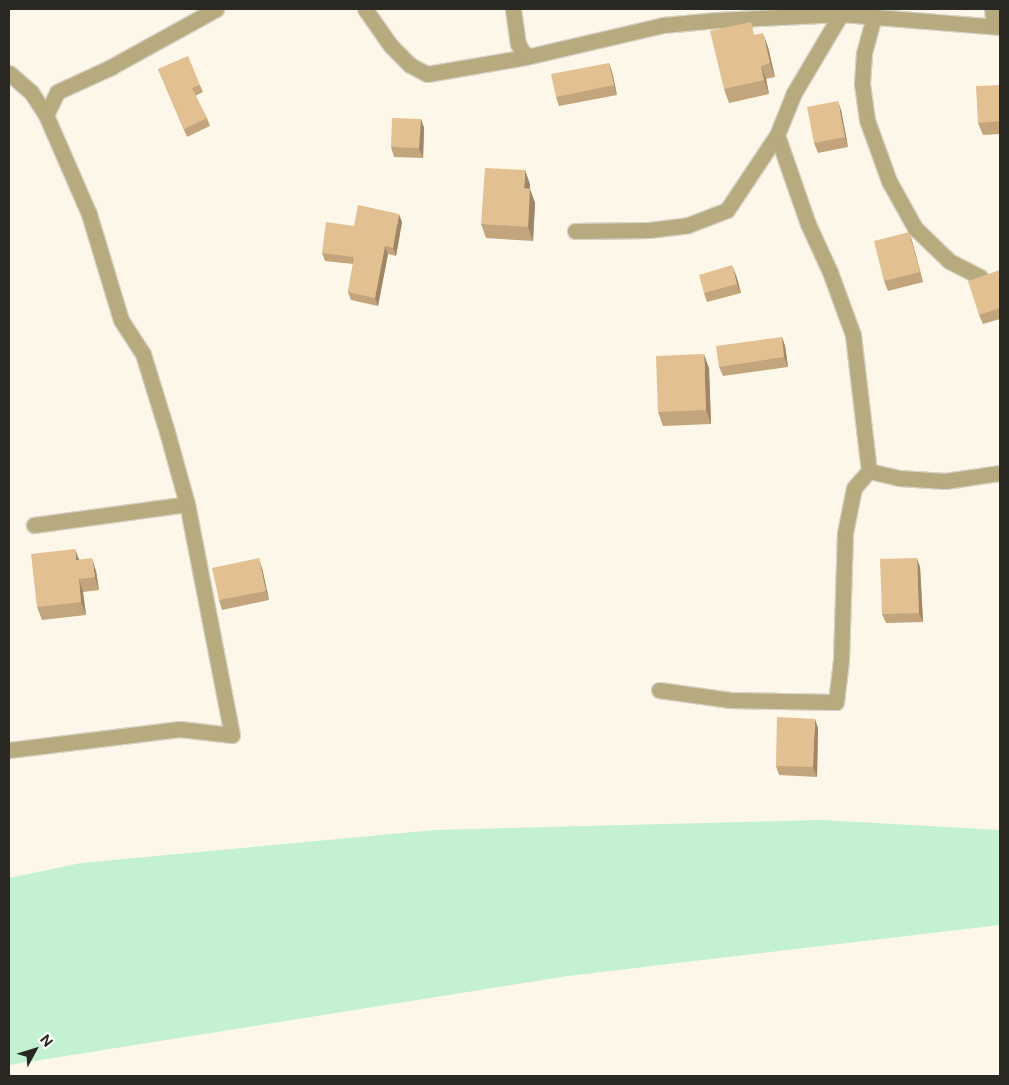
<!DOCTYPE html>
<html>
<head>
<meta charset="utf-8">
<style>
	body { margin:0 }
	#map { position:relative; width:1009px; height:1085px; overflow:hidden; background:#fcf7e9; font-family:"Public Sans",sans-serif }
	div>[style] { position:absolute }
	.green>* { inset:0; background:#c3f1d1 }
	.roads { filter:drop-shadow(1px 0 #d6d2c5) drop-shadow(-1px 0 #d6d2c5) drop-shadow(0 1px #d6d2c5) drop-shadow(0 -1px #d6d2c5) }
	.street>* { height:15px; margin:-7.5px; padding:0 7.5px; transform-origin:7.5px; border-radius:7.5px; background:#b7aa7f }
	.wall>* { inset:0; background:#c2a57d }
	.shaded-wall>* { inset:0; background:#9e8666 }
	.building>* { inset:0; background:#e2c091 }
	span { translate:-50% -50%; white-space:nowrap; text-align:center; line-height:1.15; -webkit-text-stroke:4px #fff; paint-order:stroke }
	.frame { position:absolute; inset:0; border:10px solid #2a2823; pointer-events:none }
	.north { position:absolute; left:10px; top:1025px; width:50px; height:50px; -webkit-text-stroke:4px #fff; paint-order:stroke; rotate:51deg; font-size:14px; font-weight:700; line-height:20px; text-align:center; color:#2a2823 }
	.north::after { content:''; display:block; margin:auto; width:18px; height:22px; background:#2a2823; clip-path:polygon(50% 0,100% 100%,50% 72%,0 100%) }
</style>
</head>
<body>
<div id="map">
	<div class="green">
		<i style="clip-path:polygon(822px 820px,1000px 830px,1000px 925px,568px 976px,9px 1065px,9px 878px,81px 863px,435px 830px)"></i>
	</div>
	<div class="roads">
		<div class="street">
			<i style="left:365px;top:9px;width:45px;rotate:54.9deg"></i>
			<i style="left:391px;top:46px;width:27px;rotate:45deg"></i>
			<i style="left:410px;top:65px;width:19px;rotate:28deg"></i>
			<i style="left:427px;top:74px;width:100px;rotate:-9.7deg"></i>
			<i style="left:526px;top:57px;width:141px;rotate:-13.1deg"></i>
			<i style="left:663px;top:25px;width:55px;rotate:-5.2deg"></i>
			<i style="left:718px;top:20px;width:123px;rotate:-2.8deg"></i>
			<i style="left:841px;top:14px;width:160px;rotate:4.7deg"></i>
			<i style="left:513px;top:9px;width:35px;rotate:82deg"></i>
			<i style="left:518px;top:44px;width:15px;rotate:58deg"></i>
			<i style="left:992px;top:9px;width:17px;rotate:83deg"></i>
			<i style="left:874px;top:16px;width:39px;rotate:105deg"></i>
			<i style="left:864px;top:54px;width:30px;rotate:94deg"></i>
			<i style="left:862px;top:84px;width:36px;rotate:82deg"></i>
			<i style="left:867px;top:120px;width:65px;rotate:70.2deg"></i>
			<i style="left:889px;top:181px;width:54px;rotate:61deg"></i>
			<i style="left:915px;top:228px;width:47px;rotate:44.1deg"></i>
			<i style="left:949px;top:261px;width:35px;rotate:27deg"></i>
			<i style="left:9px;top:73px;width:29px;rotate:41deg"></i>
			<i style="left:31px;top:92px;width:27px;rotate:57deg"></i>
			<i style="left:777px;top:135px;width:94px;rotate:70.8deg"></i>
			<i style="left:808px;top:224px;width:53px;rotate:65.4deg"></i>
			<i style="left:830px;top:272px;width:67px;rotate:69.9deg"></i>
			<i style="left:853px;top:335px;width:137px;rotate:83.3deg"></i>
			<i style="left:869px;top:471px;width:31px;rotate:13deg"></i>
			<i style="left:899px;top:478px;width:46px;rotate:3.7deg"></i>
			<i style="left:945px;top:481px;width:56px;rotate:-8.3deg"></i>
			<i style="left:575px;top:231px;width:74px;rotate:-0.8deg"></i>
			<i style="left:649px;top:230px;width:39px;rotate:-7deg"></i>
			<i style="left:688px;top:225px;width:42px;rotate:-21deg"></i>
			<i style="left:727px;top:210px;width:90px;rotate:-56.3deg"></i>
			<i style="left:777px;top:135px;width:45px;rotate:-68deg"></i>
			<i style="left:794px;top:93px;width:92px;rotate:-59.3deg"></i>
			<i style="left:34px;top:525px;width:154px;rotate:-7.8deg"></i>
			<i style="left:659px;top:690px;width:72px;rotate:8deg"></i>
			<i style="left:730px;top:700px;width:106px;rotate:1.1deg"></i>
			<i style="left:836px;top:702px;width:42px;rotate:-83.2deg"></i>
			<i style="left:841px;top:660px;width:127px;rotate:-88.2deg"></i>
			<i style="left:845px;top:533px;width:46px;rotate:-78.7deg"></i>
			<i style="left:854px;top:488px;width:23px;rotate:-49deg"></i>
			<i style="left:9px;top:750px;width:172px;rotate:-7deg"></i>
			<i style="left:180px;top:729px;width:52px;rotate:6.6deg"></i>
			<i style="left:232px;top:735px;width:235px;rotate:-101deg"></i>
			<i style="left:187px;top:504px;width:75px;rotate:-105.5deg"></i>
			<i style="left:167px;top:432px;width:82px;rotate:-107.1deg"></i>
			<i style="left:143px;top:354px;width:40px;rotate:-122.9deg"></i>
			<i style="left:121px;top:320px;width:111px;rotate:-106.8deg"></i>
			<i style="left:89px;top:214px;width:108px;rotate:-113.5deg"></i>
			<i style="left:46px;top:115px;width:25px;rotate:-64deg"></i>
			<i style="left:57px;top:92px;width:60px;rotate:-24.8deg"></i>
			<i style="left:111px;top:67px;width:120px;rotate:-28.9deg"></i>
		</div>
	</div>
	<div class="wall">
		<i style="clip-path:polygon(755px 35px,768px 47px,775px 77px,766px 79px,769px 94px,729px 103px,724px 89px)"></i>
		<i style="clip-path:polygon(609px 63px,612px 72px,617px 95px,559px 106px,556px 97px)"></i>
		<i style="clip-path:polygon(158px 69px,200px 85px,203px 92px,195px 96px,207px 118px,210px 126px,187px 137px)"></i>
		<i style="clip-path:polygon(1000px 85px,1000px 134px,983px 135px,978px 123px)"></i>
		<i style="clip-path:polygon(841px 110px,848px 147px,818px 153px,814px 143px)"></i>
		<i style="clip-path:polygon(421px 119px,424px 128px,423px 158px,394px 157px,391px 147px)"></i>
		<i style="clip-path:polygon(530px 184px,530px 189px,535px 203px,533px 241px,486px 238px,481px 224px)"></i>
		<i style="clip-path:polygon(402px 222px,396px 256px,388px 254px,378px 306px,351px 300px,348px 292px,353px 264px,325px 261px,322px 253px)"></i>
		<i style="clip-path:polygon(909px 232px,912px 241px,923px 282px,888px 291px,884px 281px)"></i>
		<i style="clip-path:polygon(1000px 270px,1000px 319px,983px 324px,979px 315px)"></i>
		<i style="clip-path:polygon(736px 275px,741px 293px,707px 302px,704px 293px)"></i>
		<i style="clip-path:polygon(782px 337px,785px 346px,788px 367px,723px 376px,719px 367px)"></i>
		<i style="clip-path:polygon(709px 368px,711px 424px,663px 426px,658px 412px)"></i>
		<i style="clip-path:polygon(79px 559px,96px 571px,99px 590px,83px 592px,86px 615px,42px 620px,37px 607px)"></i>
		<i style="clip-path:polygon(920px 567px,923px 622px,886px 623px,882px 614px)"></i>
		<i style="clip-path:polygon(262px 568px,269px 600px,222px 610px,219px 600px)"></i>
		<i style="clip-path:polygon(818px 728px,817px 777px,779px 775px,776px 766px)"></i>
	</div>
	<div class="shaded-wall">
		<i style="clip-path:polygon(763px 33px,768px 47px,775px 77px,770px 63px)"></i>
		<i style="clip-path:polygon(609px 63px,612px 72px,617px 95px,614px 85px)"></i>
		<i style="clip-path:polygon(761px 66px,766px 79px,769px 94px,764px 80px)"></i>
		<i style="clip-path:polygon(838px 101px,841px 110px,848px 147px,845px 137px)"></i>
		<i style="clip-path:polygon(421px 119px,424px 128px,423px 158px,419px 148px)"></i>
		<i style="clip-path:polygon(525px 170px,530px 184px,529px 202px,524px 188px)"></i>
		<i style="clip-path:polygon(530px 189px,535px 203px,533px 241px,528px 227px)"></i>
		<i style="clip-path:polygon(399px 214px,402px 222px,396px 256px,393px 248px)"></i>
		<i style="clip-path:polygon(909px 232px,912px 241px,923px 282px,920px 272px)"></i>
		<i style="clip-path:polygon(385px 246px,388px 254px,378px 306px,375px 298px)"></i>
		<i style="clip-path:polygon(732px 265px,736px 275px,741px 293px,737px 284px)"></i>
		<i style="clip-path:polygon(782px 337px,785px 346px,788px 367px,784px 357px)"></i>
		<i style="clip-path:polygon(704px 354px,709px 368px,711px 424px,706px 410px)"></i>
		<i style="clip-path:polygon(75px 549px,80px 562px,76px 560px)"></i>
		<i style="clip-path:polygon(92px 558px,96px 571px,99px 590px,95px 577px)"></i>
		<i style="clip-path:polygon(259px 558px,262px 568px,269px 600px,266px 591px)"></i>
		<i style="clip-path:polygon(917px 558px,920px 567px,923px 622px,919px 613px)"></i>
		<i style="clip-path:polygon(79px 579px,83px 592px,86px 615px,81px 602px)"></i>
		<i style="clip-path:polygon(815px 719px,818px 728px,817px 777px,813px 767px)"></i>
	</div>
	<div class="building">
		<i style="clip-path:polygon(751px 22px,754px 35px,763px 33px,770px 63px,761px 66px,764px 80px,724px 89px,710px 31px)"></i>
		<i style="clip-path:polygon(188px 56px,200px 85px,192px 88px,207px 118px,184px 129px,158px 69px)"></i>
		<i style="clip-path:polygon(609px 63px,614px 85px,556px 97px,551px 74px)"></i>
		<i style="clip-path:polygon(1000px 85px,1000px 121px,978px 123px,976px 86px)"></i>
		<i style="clip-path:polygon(838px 101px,845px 137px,814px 143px,807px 107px)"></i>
		<i style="clip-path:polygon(392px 118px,421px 119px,419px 148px,391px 147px)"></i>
		<i style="clip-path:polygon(485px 168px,525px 170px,524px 188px,530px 189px,528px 227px,481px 224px)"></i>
		<i style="clip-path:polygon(358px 205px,399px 214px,393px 248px,385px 246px,375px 298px,348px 292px,354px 257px,322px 253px,326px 222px,354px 226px)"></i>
		<i style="clip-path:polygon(909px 232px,920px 272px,884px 281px,874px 241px)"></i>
		<i style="clip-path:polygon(732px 265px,737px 284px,704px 293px,699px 275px)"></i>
		<i style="clip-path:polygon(1000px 270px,1000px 308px,979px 315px,968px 281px)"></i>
		<i style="clip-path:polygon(782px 337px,784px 357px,719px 367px,716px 346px)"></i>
		<i style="clip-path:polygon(704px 354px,706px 410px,658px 412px,656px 356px)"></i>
		<i style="clip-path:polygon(75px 549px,76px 560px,92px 558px,95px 577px,79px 579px,81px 602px,37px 607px,31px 554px)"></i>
		<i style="clip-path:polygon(259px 558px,266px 591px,219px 600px,212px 568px)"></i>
		<i style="clip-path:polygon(917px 558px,919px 613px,882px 614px,880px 559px)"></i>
		<i style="clip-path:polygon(777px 717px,815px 719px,813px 767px,776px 766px)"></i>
	</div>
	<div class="frame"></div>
	<div class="north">N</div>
</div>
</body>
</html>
